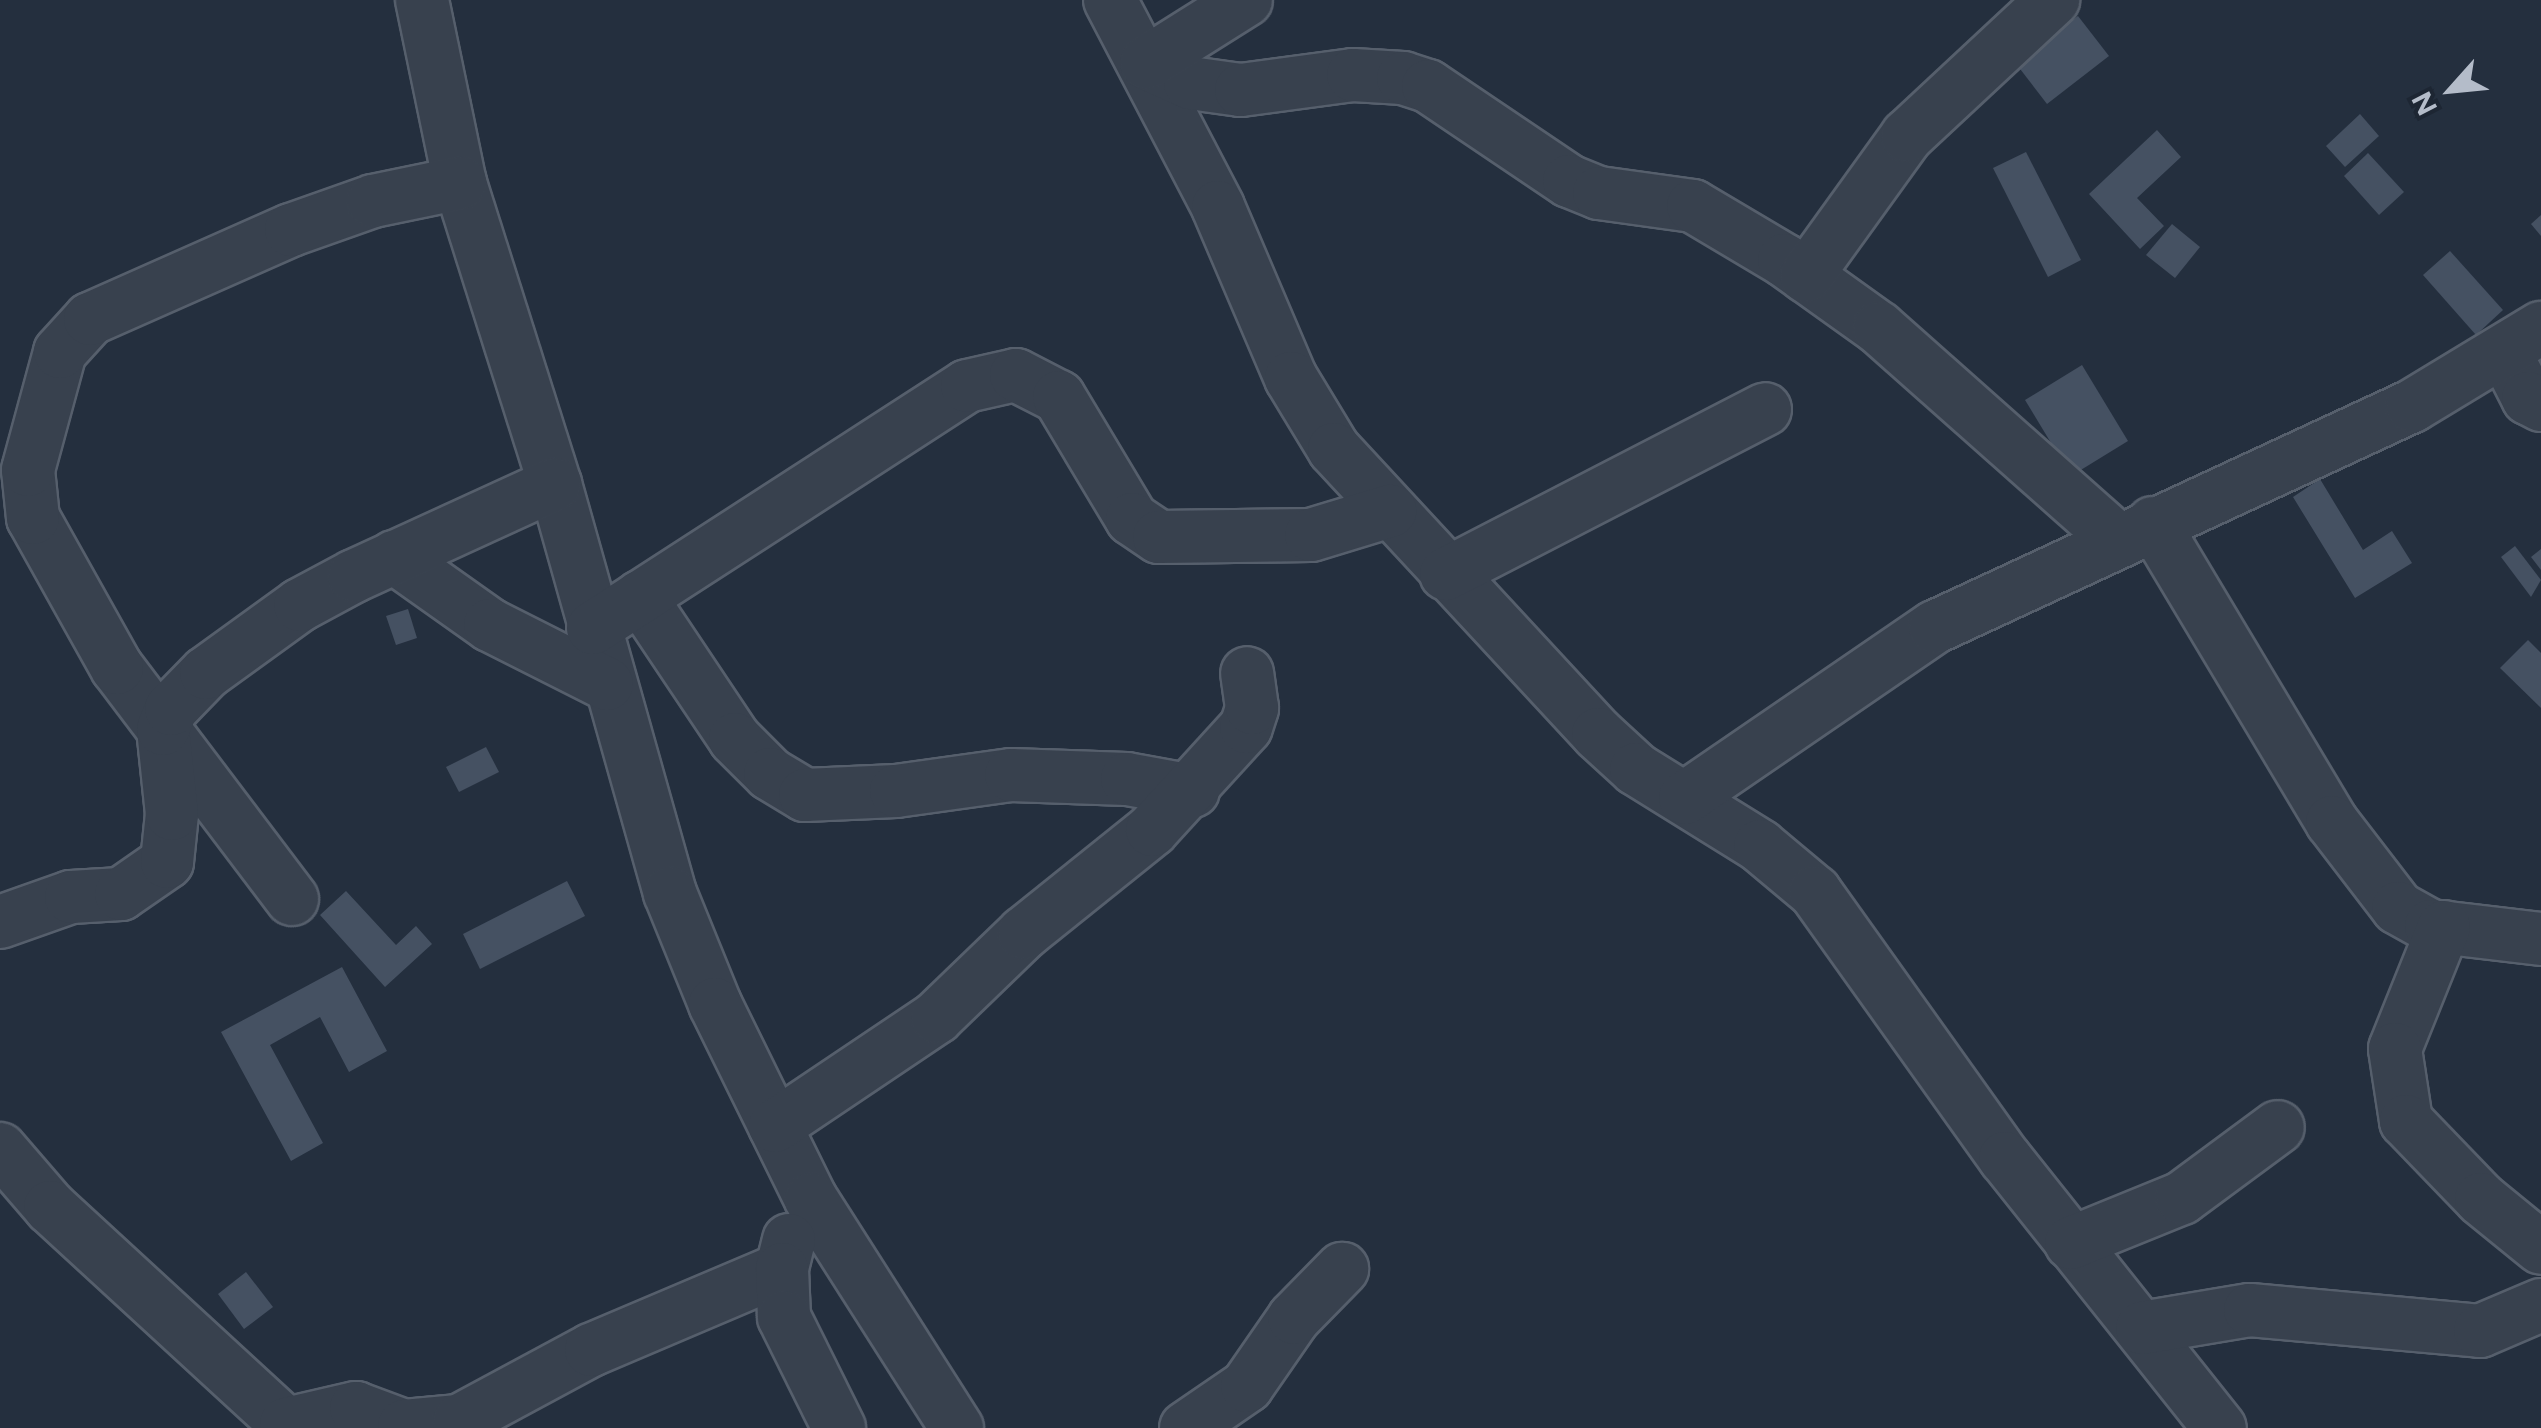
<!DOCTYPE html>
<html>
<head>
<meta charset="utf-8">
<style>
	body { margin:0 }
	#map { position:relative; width:2541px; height:1428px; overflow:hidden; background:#242f3e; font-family:Figtree,sans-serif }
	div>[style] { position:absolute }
	.building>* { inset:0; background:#455162 }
	.roads { filter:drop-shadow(2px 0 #565f6c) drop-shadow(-2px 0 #565f6c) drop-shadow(0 2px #565f6c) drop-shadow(0 -2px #565f6c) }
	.minor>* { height:52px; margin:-26px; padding:0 26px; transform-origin:26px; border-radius:26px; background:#38414e }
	span { translate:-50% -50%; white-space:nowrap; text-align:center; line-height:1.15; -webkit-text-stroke:10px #1d2633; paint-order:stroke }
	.north { position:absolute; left:2401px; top:40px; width:100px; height:100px; -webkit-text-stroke:8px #1d2633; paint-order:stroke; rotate:243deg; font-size:28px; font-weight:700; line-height:40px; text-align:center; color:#b4bcc9 }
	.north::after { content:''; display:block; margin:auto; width:35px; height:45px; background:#b4bcc9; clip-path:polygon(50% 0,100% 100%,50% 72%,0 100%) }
</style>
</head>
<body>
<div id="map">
	<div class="building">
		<i style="clip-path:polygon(2078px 16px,2109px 56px,2047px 104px,2017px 65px)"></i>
		<i style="clip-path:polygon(2360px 114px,2379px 136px,2345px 167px,2326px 146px)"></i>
		<i style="clip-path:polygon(2157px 130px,2181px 157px,2137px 198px,2164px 226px,2140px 249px,2089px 194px)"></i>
		<i style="clip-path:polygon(2026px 152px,2081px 260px,2048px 277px,1993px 168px)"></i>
		<i style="clip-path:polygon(2368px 153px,2404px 192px,2379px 215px,2344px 176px)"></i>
		<i style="clip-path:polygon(2541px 215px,2541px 236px,2531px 224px)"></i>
		<i style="clip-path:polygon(2172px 224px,2200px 247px,2175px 278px,2146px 255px)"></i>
		<i style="clip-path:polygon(2450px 251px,2503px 310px,2476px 335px,2423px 275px)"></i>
		<i style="clip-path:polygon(2082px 365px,2128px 441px,2071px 476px,2025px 400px)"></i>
		<i style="clip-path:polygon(2320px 479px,2363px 550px,2392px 531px,2412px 563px,2355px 598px,2293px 497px)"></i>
		<i style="clip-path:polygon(2515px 546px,2541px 580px,2531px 597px,2501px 557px)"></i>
		<i style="clip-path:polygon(2541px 549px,2541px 570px,2531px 557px)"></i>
		<i style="clip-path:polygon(408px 609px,417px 638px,396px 645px,386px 616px)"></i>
		<i style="clip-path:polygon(2528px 640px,2541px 653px,2541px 708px,2500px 668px)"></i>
		<i style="clip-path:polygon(486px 747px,499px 772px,459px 792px,446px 767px)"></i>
		<i style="clip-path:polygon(567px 881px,585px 916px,480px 969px,463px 934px)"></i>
		<i style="clip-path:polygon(346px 891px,396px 945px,416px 926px,432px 944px,385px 987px,320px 915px)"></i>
		<i style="clip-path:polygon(342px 967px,387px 1051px,349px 1072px,320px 1017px,270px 1045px,323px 1143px,291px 1161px,221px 1032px)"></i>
		<i style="clip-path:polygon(246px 1272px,273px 1307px,244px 1329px,218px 1294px)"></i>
	</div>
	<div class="roads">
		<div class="minor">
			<i style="left:422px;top:0;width:187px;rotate:78.3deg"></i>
			<i style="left:460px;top:183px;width:316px;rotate:72.5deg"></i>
			<i style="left:555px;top:484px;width:425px;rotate:74.3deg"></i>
			<i style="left:670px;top:893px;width:120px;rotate:67.9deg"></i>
			<i style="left:715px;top:1004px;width:217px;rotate:63.8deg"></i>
			<i style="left:811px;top:1199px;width:272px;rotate:57.5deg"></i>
			<i style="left:1110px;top:0;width:233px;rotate:62.4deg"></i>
			<i style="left:1218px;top:207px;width:186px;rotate:66.9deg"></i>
			<i style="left:1291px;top:378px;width:83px;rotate:58.8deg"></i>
			<i style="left:1334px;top:449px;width:388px;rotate:47.2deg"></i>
			<i style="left:1598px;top:734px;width:52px;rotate:42.6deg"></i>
			<i style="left:1636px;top:769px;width:146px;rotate:31.8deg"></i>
			<i style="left:1760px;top:846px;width:72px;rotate:39.9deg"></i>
			<i style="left:1815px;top:892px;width:327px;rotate:54.5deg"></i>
			<i style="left:2005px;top:1158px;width:345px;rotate:51.5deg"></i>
			<i style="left:1146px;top:63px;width:48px;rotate:24.4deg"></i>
			<i style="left:1190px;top:83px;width:51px;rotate:7.8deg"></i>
			<i style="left:1241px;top:90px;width:113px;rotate:-7.6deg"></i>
			<i style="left:1353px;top:75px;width:50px;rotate:3.4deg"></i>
			<i style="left:1403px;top:78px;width:26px;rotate:18deg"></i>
			<i style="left:1428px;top:86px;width:170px;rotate:34deg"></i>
			<i style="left:1569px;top:181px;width:32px;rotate:22deg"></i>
			<i style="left:1599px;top:193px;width:95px;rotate:7.9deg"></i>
			<i style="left:1693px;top:206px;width:106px;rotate:30.7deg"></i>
			<i style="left:1784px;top:260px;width:117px;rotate:35.6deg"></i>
			<i style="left:1879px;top:328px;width:318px;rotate:41.6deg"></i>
			<i style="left:1146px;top:63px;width:118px;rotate:-32.2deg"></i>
			<i style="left:1806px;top:276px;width:173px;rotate:-54.2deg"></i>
			<i style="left:1907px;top:136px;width:200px;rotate:-43deg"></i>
			<i style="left:2505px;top:353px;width:51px;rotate:62.9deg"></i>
			<i style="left:2528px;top:398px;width:15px;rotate:28deg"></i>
			<i style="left:2153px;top:523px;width:348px;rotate:59.1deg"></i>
			<i style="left:2332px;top:822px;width:108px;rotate:52.5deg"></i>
			<i style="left:2398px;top:908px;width:38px;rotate:29deg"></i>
			<i style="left:2431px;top:926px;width:111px;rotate:6.7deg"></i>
			<i style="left:394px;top:557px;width:118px;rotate:35.3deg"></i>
			<i style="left:490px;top:625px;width:131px;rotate:26.8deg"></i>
			<i style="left:1446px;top:574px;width:359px;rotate:-27.3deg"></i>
			<i style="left:640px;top:597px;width:171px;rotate:56.2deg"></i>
			<i style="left:735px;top:739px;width:49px;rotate:45deg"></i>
			<i style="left:770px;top:774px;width:41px;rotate:31deg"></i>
			<i style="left:805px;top:795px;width:91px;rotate:-2.5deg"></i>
			<i style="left:896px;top:791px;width:116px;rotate:-7.9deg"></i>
			<i style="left:1011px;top:775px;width:116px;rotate:2deg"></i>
			<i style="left:1127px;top:779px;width:67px;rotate:10.3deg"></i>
			<i style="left:593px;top:628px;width:445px;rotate:-32.9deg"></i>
			<i style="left:967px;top:386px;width:50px;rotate:-12.7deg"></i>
			<i style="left:1016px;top:375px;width:48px;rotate:27.1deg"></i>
			<i style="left:1059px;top:397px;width:142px;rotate:59.1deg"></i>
			<i style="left:1132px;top:519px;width:32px;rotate:34deg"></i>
			<i style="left:1159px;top:537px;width:152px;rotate:-0.8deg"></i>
			<i style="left:1311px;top:535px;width:83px;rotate:-16.9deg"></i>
			<i style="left:1685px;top:798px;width:303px;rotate:-34.4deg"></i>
			<i style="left:1935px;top:627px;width:526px;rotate:-24.86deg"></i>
			<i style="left:2412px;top:406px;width:151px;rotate:-31.2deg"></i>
			<i style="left:292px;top:899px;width:290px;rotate:-127.1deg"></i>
			<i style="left:117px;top:668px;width:172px;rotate:-119.2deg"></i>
			<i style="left:33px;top:518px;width:48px;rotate:-95.9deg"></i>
			<i style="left:28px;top:470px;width:122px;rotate:-74.8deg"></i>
			<i style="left:60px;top:352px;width:45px;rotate:-47.7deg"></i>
			<i style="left:90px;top:319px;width:220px;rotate:-23.9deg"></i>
			<i style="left:291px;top:230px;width:87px;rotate:-19.5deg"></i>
			<i style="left:373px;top:201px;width:89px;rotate:-11.7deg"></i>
			<i style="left:0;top:922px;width:75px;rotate:-19.4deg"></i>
			<i style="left:71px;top:897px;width:50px;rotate:-3.4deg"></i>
			<i style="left:121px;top:894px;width:56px;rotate:-34.8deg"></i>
			<i style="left:167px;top:862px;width:48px;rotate:-84.1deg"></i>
			<i style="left:172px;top:814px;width:85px;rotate:-96deg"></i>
			<i style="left:163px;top:729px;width:22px;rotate:-68deg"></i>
			<i style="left:171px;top:709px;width:50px;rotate:-45.8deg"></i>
			<i style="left:206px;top:673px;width:116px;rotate:-35.9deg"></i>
			<i style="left:300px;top:605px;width:61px;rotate:-28.2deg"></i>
			<i style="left:354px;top:576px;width:221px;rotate:-24.6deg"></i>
			<i style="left:2444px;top:927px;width:131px;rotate:111.9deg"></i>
			<i style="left:2395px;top:1049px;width:73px;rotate:81.3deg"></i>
			<i style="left:2406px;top:1121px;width:108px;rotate:46.1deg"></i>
			<i style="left:2481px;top:1199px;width:77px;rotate:39.2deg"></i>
			<i style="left:775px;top:1126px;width:195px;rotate:-33.9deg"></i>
			<i style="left:937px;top:1017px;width:121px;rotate:-44deg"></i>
			<i style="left:1024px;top:933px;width:164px;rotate:-38.8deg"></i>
			<i style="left:1152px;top:830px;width:139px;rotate:-47.6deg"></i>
			<i style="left:1246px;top:727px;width:20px;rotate:-72deg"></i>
			<i style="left:1252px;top:708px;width:35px;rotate:-98deg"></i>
			<i style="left:0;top:1149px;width:77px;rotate:49.2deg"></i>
			<i style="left:50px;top:1207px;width:321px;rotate:42.6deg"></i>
			<i style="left:286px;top:1424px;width:72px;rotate:-12.9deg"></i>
			<i style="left:356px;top:1408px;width:51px;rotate:20.6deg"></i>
			<i style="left:404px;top:1426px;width:55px;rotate:-5.2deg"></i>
			<i style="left:459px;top:1421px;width:150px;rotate:-28.3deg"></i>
			<i style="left:591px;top:1350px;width:207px;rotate:-23deg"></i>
			<i style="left:789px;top:1240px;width:30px;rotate:104deg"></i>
			<i style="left:782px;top:1269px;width:48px;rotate:87.6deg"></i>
			<i style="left:784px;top:1317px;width:124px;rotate:63.6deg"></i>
			<i style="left:2071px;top:1243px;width:120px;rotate:-22.1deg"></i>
			<i style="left:2182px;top:1198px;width:119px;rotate:-36.5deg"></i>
			<i style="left:2142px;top:1328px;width:109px;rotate:-9.5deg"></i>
			<i style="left:2250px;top:1310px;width:231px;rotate:5.2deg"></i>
			<i style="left:2480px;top:1331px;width:66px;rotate:-23.1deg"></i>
			<i style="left:1186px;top:1428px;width:74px;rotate:-34.5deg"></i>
			<i style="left:1247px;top:1386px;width:83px;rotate:-55.3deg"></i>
			<i style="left:1294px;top:1318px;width:69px;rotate:-45.6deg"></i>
		</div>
	</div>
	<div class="north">N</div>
</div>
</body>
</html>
